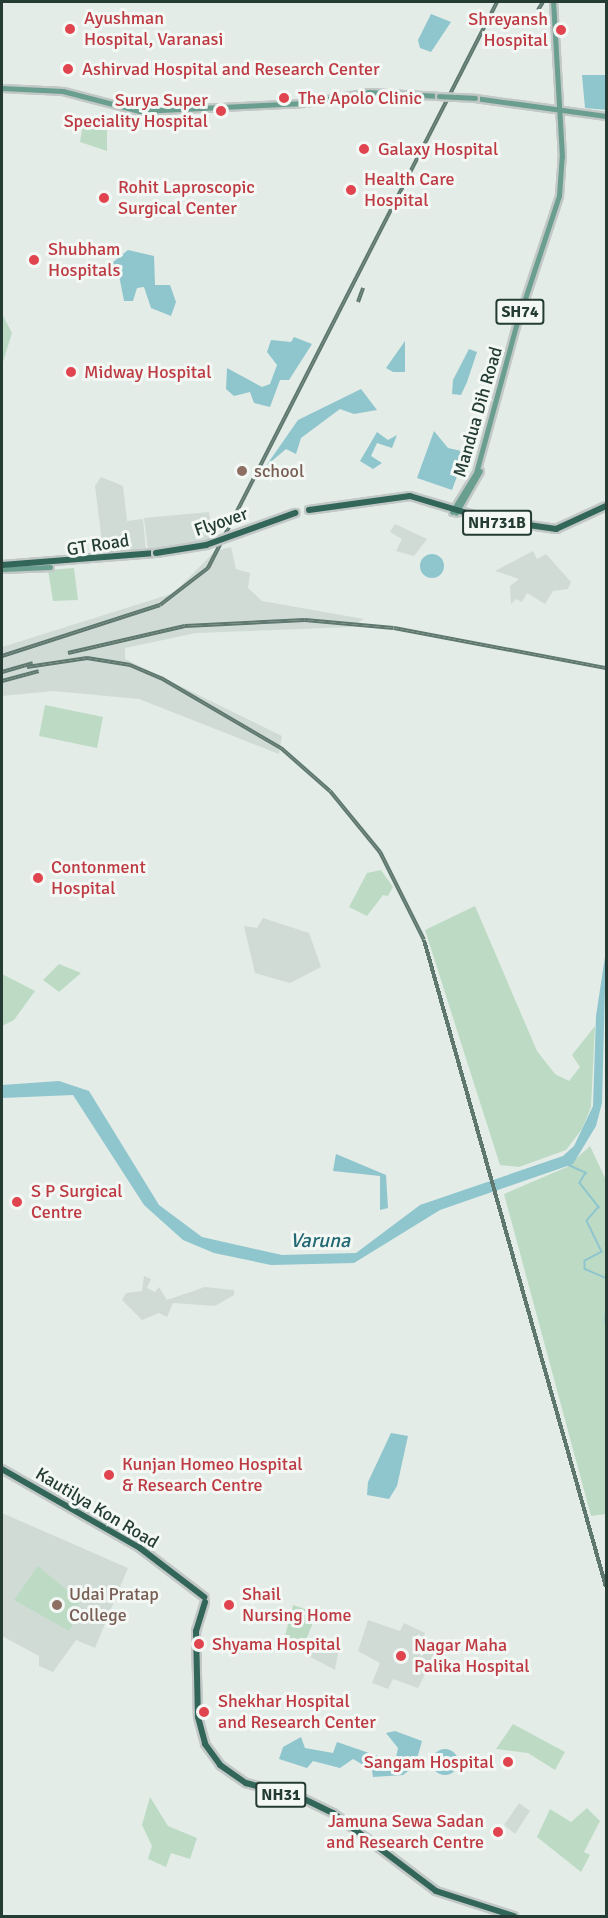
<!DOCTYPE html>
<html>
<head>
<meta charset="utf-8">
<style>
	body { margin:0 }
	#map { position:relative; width:608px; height:1918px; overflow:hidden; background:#e3ece7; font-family:Signika,sans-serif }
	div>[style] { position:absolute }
	.built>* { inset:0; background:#d1dbd6 }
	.green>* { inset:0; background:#bddbc4 }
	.water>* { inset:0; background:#8fc5cd }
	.round { border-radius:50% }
	.stream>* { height:1.5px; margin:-0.75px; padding:0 0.75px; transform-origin:0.75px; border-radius:0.75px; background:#8fc5cd }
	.roads { filter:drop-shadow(2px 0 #c2c8c6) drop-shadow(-2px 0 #c2c8c6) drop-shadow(0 2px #c2c8c6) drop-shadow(0 -2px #c2c8c6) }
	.primary>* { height:4.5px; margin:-2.25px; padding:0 2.25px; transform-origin:2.25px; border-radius:2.25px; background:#6a9e8f }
	.highway>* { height:6px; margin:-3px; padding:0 3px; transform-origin:3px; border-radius:3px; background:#326659 }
	.rail>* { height:4px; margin-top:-2px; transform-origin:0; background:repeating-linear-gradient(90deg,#f3f8f5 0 4.5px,#5e776f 0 9px); box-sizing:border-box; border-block:2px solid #5e776f }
	.bridges { filter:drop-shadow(2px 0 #c2c8c6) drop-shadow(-2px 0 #c2c8c6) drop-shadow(0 2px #c2c8c6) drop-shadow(0 -2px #c2c8c6) }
	.primary-bridge>* { height:4.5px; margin:-2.25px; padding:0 2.25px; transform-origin:2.25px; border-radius:2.25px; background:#6a9e8f }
	.highway-bridge>* { height:6px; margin:-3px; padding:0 3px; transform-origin:3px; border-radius:3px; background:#326659 }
	.dots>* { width:16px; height:16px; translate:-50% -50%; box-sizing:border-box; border:3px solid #f3f8f5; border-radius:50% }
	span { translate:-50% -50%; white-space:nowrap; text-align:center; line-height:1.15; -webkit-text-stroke:6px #f3f8f5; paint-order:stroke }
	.shield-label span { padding:2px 4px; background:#f3f8f5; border:2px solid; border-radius:4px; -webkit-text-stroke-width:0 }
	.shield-label { font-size:16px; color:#243c34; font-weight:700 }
	.health-label { font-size:18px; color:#be3a42 }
	.left { translate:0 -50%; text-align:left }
	.right { translate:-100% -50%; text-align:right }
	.street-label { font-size:18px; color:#243c34 }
	.education-label { font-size:18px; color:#785e54 }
	.water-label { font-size:20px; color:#226973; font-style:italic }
	.frame { position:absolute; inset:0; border:3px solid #243c34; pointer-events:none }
</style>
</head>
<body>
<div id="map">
	<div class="built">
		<i style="clip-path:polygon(101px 477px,123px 486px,127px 521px,143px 519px,146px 551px,104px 558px,95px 486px)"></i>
		<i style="clip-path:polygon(209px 512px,213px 540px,148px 549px,144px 518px)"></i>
		<i style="clip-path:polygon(395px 524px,427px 539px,414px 556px,396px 551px,402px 539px,390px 532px)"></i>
		<i style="clip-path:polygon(231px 547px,236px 569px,250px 573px,248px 588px,262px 601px,364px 619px,351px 627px,196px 633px,125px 648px,125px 659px,282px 736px,279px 754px,139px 699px,53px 691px,2px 696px,2px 647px,174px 593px,215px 551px)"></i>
		<i style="clip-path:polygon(533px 551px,537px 559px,546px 554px,571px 582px,568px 589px,553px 591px,545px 604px,527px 593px,522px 602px,516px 599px,511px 604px,510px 586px,519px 579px,495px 571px)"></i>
		<i style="clip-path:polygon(263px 918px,309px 933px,321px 967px,290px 983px,255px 973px,244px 926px,257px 928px)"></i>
		<i style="clip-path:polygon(144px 1276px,151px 1279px,147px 1288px,155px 1292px,159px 1287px,167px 1300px,205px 1287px,234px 1290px,234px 1295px,215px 1306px,173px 1303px,167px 1317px,159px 1313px,142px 1320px,122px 1300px,126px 1293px,142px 1291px)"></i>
		<i style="clip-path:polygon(2px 1513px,128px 1568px,95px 1648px,76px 1640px,53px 1672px,39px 1666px,39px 1656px,2px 1636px)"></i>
		<i style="clip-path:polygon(368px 1620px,400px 1631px,404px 1623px,425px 1633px,421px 1643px,437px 1651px,418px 1688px,393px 1679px,388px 1689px,372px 1683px,380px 1663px,358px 1651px)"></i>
		<i style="clip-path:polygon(310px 1644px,338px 1653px,335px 1670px,305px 1654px)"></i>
		<i style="clip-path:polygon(519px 1803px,530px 1811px,515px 1834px,504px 1825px)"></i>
	</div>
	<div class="green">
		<i style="clip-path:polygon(84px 118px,107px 127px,107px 151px,80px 142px)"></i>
		<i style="clip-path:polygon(2px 314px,12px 333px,2px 365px)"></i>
		<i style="clip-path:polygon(74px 568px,78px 600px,53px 601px,48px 570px)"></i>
		<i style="clip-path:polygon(45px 705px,103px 717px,97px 748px,39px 736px)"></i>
		<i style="clip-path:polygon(381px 870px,393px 887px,388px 896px,383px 895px,367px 916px,349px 907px,367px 873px)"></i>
		<i style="clip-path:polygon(475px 906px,537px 1051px,555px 1074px,569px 1081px,580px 1067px,572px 1055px,595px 1026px,591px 1107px,582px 1129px,566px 1150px,519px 1167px,500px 1165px,425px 930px)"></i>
		<i style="clip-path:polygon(59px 964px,81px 973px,59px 992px,43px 980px)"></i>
		<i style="clip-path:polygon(2px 974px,35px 991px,14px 1020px,2px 1026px)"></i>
		<i style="clip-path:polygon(590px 1146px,606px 1180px,606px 1514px,591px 1516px,504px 1194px,567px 1167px)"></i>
		<i style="clip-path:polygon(38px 1566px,79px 1600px,79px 1614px,69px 1631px,14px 1600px)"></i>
		<i style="clip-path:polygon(293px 1605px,317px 1613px,303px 1647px,285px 1636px)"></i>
		<i style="clip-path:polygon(513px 1724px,565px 1752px,555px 1770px,528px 1753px,496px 1749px)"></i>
		<i style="clip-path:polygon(150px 1797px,168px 1826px,197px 1838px,190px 1859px,171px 1853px,166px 1867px,148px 1859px,152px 1846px,142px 1825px)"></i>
		<i style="clip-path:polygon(587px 1808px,600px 1821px,584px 1852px,590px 1855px,581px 1872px,537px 1837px,550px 1809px,571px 1822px)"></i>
	</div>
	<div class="water">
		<i style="clip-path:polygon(431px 14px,451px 22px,431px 52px,420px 48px,418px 40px)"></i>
		<i style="clip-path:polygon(582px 75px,606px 75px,606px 110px,585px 108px)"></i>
		<i style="clip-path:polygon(128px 250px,154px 256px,155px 285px,170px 285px,176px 302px,171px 316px,151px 308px,144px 287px,137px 288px,133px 301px,124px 301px,118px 270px,107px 267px)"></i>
		<i style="clip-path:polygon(294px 337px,312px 344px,289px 380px,280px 380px,270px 407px,254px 403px,250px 392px,234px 396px,226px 389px,227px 368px,262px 387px,270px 384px,277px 365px,267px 352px,271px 340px,291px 342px)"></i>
		<i style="clip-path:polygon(405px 341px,405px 372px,393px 372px,386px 368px)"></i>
		<i style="clip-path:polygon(469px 349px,477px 352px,467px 382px,461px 395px,452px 394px,453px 380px)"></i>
		<i style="clip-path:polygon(361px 389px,377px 410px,354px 414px,340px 409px,301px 438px,296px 454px,286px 449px,266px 466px,298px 420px)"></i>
		<i style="clip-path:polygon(434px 431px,448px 448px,466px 452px,452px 490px,417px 478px)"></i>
		<i style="clip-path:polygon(377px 432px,388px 440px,397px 435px,392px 448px,377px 443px,371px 456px,382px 463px,373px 469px,360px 461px)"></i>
		<i class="round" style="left:420px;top:554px;width:24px;height:24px"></i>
		<i style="clip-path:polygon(606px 950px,602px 1103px,596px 1126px,573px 1164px,440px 1210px,354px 1263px,271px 1265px,214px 1253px,183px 1240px,144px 1205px,73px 1095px,2px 1098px,2px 1085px,59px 1081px,89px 1091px,159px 1205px,202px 1237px,282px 1255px,356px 1253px,420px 1205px,563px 1156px,574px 1146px,593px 1106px,596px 1016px)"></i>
		<i style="clip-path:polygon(336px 1154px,386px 1175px,388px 1208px,380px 1210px,380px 1176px,333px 1171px)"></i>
		<i style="clip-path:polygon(391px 1433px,408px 1436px,397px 1486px,389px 1499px,367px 1495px,368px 1482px)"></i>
		<i style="clip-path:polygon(395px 1731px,422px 1741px,415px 1766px,403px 1775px,373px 1777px,372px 1770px,353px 1759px,340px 1768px,313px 1761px,307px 1768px,279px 1759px,283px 1747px,301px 1737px,305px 1748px,333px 1753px,337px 1742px,395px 1762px,398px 1748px,386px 1733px)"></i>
		<i class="round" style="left:432px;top:1749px;width:26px;height:26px"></i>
	</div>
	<div class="stream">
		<i style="left:569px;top:1165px;width:19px;rotate:25deg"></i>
		<i style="left:586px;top:1173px;width:12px;rotate:121deg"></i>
		<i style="left:580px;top:1183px;width:31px;rotate:52deg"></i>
		<i style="left:599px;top:1207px;width:18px;rotate:131deg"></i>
		<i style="left:587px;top:1221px;width:34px;rotate:64deg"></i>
		<i style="left:602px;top:1252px;width:19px;rotate:152deg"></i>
		<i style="left:585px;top:1261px;width:8px;rotate:90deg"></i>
		<i style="left:585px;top:1269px;width:23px;rotate:23deg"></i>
		<i style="left:606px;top:1315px;width:8px;rotate:90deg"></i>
	</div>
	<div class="roads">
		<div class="primary">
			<i style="left:2px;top:88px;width:61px;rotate:2.8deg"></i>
			<i style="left:63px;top:91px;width:80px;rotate:14.6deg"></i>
			<i style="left:140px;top:111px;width:164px;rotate:-2.8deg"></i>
			<i style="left:304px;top:103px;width:66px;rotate:-9.6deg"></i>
			<i style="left:369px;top:92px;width:70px;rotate:3.3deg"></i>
			<i style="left:475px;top:98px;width:132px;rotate:7.8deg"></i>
			<i style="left:452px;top:512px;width:46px;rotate:-58.4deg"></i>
			<i style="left:476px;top:473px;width:152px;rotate:-74.8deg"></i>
			<i style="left:516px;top:326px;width:137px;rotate:-71.7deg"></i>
			<i style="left:559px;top:196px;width:39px;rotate:-86deg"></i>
			<i style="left:562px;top:157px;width:155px;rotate:-93.3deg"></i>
			<i style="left:456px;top:513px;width:48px;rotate:-60.3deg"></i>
			<i style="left:2px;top:569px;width:48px;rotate:-2.4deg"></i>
		</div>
		<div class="highway">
			<i style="left:309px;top:510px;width:102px;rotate:-7.9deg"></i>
			<i style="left:410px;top:496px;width:80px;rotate:16.6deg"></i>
			<i style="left:487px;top:519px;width:70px;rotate:8.2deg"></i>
			<i style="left:556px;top:529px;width:55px;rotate:-24.7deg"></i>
			<i style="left:2px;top:565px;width:154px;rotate:-4.5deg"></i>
			<i style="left:2px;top:1469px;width:159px;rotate:29.8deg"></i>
			<i style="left:140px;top:1548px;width:81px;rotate:37.4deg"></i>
			<i style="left:205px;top:1602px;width:30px;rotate:107deg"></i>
			<i style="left:196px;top:1631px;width:86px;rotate:88.7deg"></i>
			<i style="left:198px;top:1717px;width:28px;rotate:75deg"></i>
			<i style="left:205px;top:1744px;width:26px;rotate:54deg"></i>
			<i style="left:220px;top:1765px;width:32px;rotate:35deg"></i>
			<i style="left:246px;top:1783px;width:60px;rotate:15.4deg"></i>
			<i style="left:304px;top:1799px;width:32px;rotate:26deg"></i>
			<i style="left:333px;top:1813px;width:129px;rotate:37.1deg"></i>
			<i style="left:436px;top:1891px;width:82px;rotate:17.8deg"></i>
		</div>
	</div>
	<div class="rail">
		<i style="left:538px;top:10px;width:9px;rotate:-58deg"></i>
		<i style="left:358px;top:302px;width:15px;rotate:-70deg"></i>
		<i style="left:68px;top:653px;width:120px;rotate:-13deg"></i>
		<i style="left:185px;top:626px;width:120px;rotate:-2.9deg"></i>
		<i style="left:305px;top:620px;width:89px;rotate:5.1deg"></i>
		<i style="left:394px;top:628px;width:216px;rotate:10.7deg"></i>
		<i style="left:2px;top:656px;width:166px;rotate:-17.9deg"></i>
		<i style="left:160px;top:605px;width:61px;rotate:-37.6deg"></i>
		<i style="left:208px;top:568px;width:636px;rotate:-62.95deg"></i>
		<i style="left:27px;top:667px;width:61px;rotate:-8.5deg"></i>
		<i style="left:87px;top:658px;width:44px;rotate:9.2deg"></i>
		<i style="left:130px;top:665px;width:34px;rotate:23deg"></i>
		<i style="left:161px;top:678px;width:139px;rotate:30.3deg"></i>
		<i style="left:281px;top:748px;width:65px;rotate:41.3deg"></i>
		<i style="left:330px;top:791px;width:79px;rotate:50.7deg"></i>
		<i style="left:380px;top:852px;width:98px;rotate:63.4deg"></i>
		<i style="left:424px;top:940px;width:672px;rotate:74.29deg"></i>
		<i style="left:2px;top:672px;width:32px;rotate:-16deg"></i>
		<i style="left:2px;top:681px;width:38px;rotate:-15deg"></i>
	</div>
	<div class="bridges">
		<div class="primary-bridge">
			<i style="left:439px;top:96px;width:36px;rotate:3deg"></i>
		</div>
		<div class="highway-bridge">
			<i style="left:156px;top:553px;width:51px;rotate:-9.1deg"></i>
			<i style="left:206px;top:545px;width:95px;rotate:-19.8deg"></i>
		</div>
	</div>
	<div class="dots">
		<i style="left:70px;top:29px;background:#e0444e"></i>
		<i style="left:561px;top:30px;background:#e0444e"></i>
		<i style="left:68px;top:69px;background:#e0444e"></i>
		<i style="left:284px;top:98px;background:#e0444e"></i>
		<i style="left:221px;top:111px;background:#e0444e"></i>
		<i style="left:364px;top:149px;background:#e0444e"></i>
		<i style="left:351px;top:190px;background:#e0444e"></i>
		<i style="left:104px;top:198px;background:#e0444e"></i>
		<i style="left:34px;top:260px;background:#e0444e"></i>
		<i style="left:71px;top:372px;background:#e0444e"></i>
		<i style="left:242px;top:471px;background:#8d6e63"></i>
		<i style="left:38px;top:878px;background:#e0444e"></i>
		<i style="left:17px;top:1202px;background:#e0444e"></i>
		<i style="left:109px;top:1475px;background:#e0444e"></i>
		<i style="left:57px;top:1605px;background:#8d6e63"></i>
		<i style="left:229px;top:1605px;background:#e0444e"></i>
		<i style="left:199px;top:1644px;background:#e0444e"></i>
		<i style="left:401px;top:1656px;background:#e0444e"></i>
		<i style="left:204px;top:1712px;background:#e0444e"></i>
		<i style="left:508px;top:1762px;background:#e0444e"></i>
		<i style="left:498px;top:1832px;background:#e0444e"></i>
	</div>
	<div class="shield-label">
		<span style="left:520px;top:312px">SH74</span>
		<span style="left:497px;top:523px">NH731B</span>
		<span style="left:281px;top:1795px">NH31</span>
	</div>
	<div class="health-label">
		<span class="left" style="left:84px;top:29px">Ayushman<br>Hospital, Varanasi</span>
		<span class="right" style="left:548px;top:30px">Shreyansh<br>Hospital</span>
		<span class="left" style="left:82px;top:69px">Ashirvad Hospital and Research Center</span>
		<span class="left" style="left:298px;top:98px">The Apolo Clinic</span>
		<span class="right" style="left:208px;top:111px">Surya Super<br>Speciality Hospital</span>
		<span class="left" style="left:378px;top:149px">Galaxy Hospital</span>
		<span class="left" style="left:364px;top:190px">Health Care<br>Hospital</span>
		<span class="left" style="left:118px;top:198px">Rohit Laproscopic<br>Surgical Center</span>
		<span class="left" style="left:48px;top:260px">Shubham<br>Hospitals</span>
		<span class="left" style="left:84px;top:372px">Midway Hospital</span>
		<span class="left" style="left:51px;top:878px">Contonment<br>Hospital</span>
		<span class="left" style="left:31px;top:1202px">S P Surgical<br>Centre</span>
		<span class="left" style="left:122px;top:1475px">Kunjan Homeo Hospital<br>&amp; Research Centre</span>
		<span class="left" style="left:242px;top:1605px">Shail<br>Nursing Home</span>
		<span class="left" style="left:212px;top:1644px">Shyama Hospital</span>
		<span class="left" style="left:414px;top:1656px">Nagar Maha<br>Palika Hospital</span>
		<span class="left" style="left:218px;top:1712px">Shekhar Hospital<br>and Research Center</span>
		<span class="right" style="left:494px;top:1762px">Sangam Hospital</span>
		<span class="right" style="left:484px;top:1832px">Jamuna Sewa Sadan<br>and Research Centre</span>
	</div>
	<div class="street-label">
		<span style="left:478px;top:412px;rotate:-74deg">Mandua Dih Road</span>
		<span style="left:221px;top:522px;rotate:-19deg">Flyover</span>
		<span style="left:98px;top:545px;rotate:-9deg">GT Road</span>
		<span style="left:97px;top:1508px;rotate:31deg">Kautilya Kon Road</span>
	</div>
	<div class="education-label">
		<span class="left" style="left:254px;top:471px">school</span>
		<span class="left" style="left:69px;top:1605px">Udai Pratap<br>College</span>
	</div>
	<div class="water-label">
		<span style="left:320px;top:1240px">Varuna</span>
	</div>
	<div class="frame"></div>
</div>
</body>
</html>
